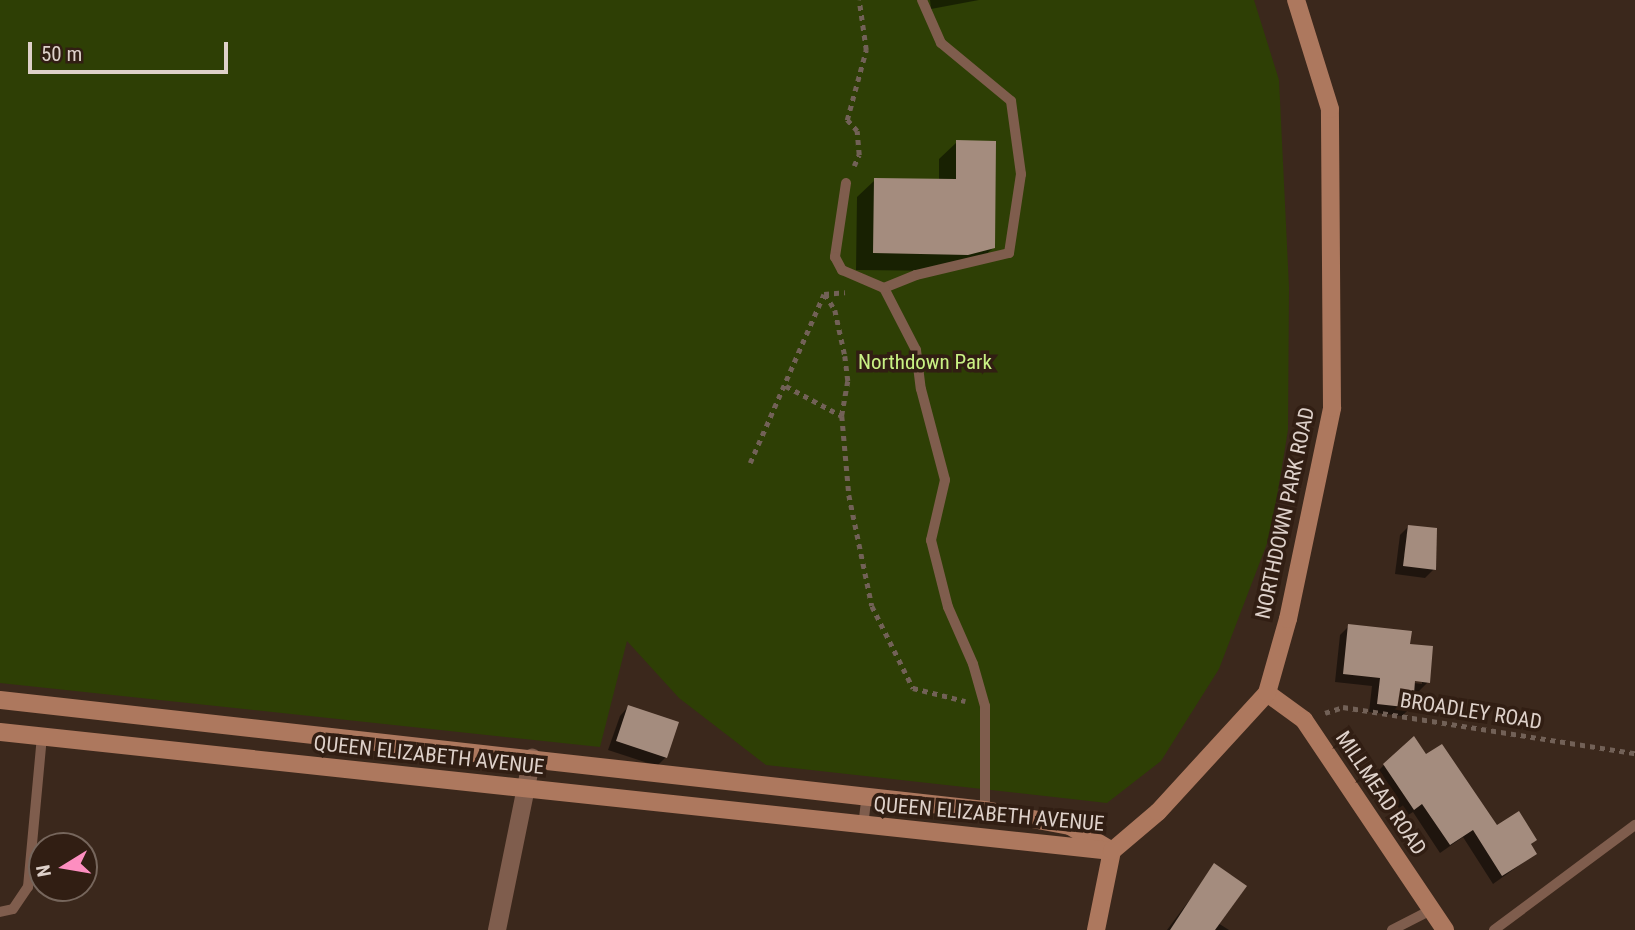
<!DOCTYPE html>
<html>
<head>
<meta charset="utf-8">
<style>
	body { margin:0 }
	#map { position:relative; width:1635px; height:930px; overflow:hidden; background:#3b281c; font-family:"Roboto Condensed",sans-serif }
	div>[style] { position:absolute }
	.green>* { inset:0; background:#2e3f05 }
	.shadow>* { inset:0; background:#0007 }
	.building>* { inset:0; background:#a48c7e }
	.path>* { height:4.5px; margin-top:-2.25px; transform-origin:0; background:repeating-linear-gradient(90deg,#726157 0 5px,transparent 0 10px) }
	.lane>* { height:10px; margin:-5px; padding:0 5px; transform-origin:5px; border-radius:5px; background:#7f5d4d }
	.street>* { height:18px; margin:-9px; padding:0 9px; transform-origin:9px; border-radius:9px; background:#7f5d4d }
	.secondary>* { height:18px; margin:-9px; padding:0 9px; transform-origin:9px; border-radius:9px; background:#ad785e }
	span { translate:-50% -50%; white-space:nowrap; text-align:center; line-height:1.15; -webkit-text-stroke:7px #311e13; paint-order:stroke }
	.park-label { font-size:21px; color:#c9f184 }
	.street-label { font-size:21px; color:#ded1ca }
	.north { position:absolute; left:28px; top:832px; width:70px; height:70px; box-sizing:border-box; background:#311e13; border:2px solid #76665c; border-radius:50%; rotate:259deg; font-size:19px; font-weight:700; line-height:28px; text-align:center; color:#ded1ca }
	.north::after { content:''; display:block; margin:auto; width:24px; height:32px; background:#fd8ec0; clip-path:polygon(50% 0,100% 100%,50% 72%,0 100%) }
	.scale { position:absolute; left:28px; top:42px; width:200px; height:32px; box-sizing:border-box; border:4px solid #ded1ca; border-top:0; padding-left:9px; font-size:21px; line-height:24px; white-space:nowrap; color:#ded1ca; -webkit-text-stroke:5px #311e13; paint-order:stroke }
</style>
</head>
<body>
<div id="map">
	<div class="green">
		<i style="clip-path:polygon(0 0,1254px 0,1279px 80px,1289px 287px,1288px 430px,1271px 533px,1219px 669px,1161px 761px,1107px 803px,766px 765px,679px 698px,627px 641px,600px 747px,0 683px)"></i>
	</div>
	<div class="shadow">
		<i style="clip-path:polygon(930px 0,979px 0,931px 9px)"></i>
		<i style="clip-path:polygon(957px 142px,993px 248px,975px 265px,949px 271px,856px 270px,857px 197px,875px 180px,939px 181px,939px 159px)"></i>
		<i style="clip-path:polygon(1409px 526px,1434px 569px,1425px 578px,1395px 574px,1400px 535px)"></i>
		<i style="clip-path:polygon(evenodd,1349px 626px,1408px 645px,1428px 682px,1419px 691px,1413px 691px,1411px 707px,1402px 716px,1369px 712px,1372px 686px,1335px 682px,1340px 635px,1349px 626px,1407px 679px,1422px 681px,1422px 684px,1406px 682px,1407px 679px)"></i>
		<i style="clip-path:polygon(628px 707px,666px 757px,657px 766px,608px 750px,620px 716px)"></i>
		<i style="clip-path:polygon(1426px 756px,1497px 827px,1535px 840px,1530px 846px,1535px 854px,1493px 884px,1463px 837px,1440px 853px,1413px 812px,1405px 817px,1375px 774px,1384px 765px)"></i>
		<i style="clip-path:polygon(1215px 866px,1218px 923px,1229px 930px,1167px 930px)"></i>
	</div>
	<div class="building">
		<i style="clip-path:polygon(956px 140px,996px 141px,995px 248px,968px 255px,873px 253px,874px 178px,956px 179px)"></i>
		<i style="clip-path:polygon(1408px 525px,1437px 528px,1436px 570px,1403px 566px)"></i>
		<i style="clip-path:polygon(1348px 624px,1412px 631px,1410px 644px,1433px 646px,1430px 683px,1415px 681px,1413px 708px,1377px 704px,1380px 678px,1343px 674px)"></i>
		<i style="clip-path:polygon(628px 705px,679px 722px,667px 758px,616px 741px)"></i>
		<i style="clip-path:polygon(1414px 736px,1426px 754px,1442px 744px,1497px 825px,1519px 811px,1537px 840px,1531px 844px,1537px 854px,1502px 876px,1473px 830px,1450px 845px,1422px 804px,1414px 810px,1383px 764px)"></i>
		<i style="clip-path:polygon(1214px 863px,1247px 886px,1215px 930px,1170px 930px)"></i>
	</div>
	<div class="path">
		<i style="left:854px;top:166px;width:12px;rotate:-66deg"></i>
		<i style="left:859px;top:155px;width:24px;rotate:-95deg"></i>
		<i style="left:857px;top:131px;width:15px;rotate:-132deg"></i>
		<i style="left:847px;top:120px;width:73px;rotate:-74.8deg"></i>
		<i style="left:866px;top:50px;width:50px;rotate:-98deg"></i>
		<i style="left:824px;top:294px;width:21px;rotate:-5deg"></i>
		<i style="left:825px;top:294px;width:19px;rotate:58deg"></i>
		<i style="left:835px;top:310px;width:47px;rotate:77.7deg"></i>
		<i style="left:845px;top:356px;width:25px;rotate:83deg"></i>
		<i style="left:848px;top:381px;width:36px;rotate:100deg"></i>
		<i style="left:786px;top:386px;width:64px;rotate:28.2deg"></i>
		<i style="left:842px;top:416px;width:79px;rotate:84.9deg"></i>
		<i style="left:849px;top:495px;width:113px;rotate:78.3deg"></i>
		<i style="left:872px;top:606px;width:92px;rotate:63.4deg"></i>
		<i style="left:913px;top:688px;width:54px;rotate:14deg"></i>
		<i style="left:750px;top:463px;width:184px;rotate:-66.4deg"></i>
		<i style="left:1325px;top:713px;width:19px;rotate:-18deg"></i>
		<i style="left:1343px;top:707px;width:296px;rotate:9deg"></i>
	</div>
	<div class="lane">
		<i style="left:922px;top:0;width:47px;rotate:66.2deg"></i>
		<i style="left:941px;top:43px;width:91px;rotate:39.6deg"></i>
		<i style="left:1011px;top:101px;width:74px;rotate:82.2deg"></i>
		<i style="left:1021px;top:174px;width:80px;rotate:98.6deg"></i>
		<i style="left:1009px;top:253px;width:96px;rotate:166.7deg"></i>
		<i style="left:916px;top:275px;width:35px;rotate:158deg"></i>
		<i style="left:884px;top:288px;width:70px;rotate:62.7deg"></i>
		<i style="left:916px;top:350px;width:39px;rotate:83deg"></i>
		<i style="left:921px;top:389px;width:94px;rotate:75.2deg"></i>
		<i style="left:945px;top:480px;width:62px;rotate:103.1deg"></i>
		<i style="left:931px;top:540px;width:69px;rotate:75.8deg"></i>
		<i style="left:948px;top:607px;width:62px;rotate:66.3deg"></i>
		<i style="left:973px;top:664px;width:44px;rotate:74.1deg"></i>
		<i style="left:985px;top:706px;width:104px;rotate:90deg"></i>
		<i style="left:846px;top:183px;width:75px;rotate:98.5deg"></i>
		<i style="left:835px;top:257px;width:15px;rotate:62deg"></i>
		<i style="left:842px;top:270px;width:46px;rotate:23.2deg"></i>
		<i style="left:863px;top:826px;width:32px;rotate:-83deg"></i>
		<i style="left:0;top:912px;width:13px;rotate:-13deg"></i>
		<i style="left:13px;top:909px;width:27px;rotate:-56deg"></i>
		<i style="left:28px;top:887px;width:152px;rotate:-84.7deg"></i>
		<i style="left:1392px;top:930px;width:46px;rotate:-27.1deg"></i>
		<i style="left:1494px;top:930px;width:176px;rotate:-36.7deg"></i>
	</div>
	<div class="street">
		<i style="left:497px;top:930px;width:176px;rotate:-78.5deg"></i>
	</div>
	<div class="secondary">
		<i style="left:1267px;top:693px;width:46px;rotate:36.1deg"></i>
		<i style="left:1304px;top:720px;width:253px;rotate:56.1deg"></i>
		<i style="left:0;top:700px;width:991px;rotate:6.37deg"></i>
		<i style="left:985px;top:810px;width:86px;rotate:10.7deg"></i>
		<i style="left:1070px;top:826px;width:49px;rotate:30.8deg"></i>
		<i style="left:0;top:732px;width:1118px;rotate:6.11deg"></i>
		<i style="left:1096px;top:930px;width:81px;rotate:-78.6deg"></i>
		<i style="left:1112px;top:851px;width:60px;rotate:-40.3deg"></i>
		<i style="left:1158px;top:812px;width:161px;rotate:-47.5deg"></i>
		<i style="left:1267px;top:693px;width:77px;rotate:-74.2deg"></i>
		<i style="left:1288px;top:619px;width:216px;rotate:-78.2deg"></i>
		<i style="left:1332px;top:408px;width:299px;rotate:-90.4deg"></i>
		<i style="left:1330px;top:109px;width:114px;rotate:-107.3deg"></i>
	</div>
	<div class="park-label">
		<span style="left:925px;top:362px">Northdown Park</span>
	</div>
	<div class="street-label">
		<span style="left:1285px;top:513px;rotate:-78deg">NORTHDOWN PARK ROAD</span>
		<span style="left:1471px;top:711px;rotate:9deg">BROADLEY ROAD</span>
		<span style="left:429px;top:755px;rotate:6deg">QUEEN ELIZABETH AVENUE</span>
		<span style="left:1381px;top:793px;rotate:56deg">MILLMEAD ROAD</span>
		<span style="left:989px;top:814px;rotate:5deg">QUEEN ELIZABETH AVENUE</span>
	</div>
	<div class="north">N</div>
	<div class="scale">50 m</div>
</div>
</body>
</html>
